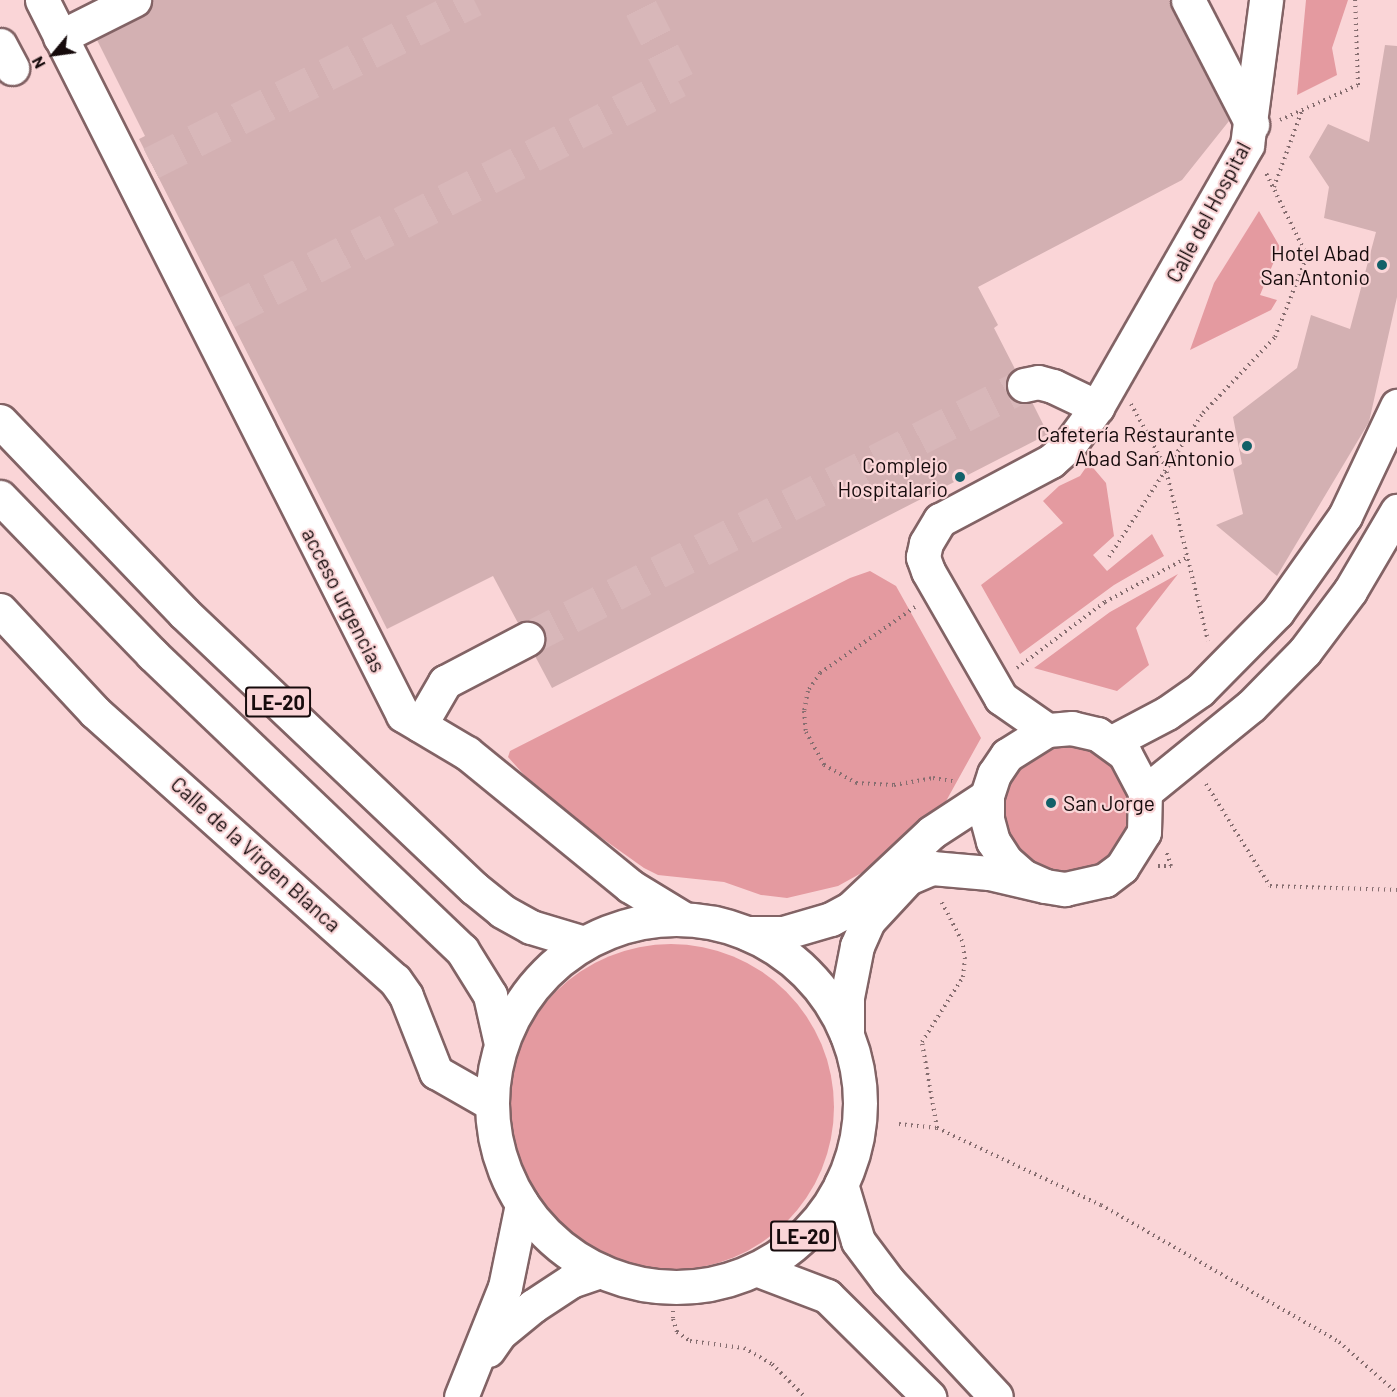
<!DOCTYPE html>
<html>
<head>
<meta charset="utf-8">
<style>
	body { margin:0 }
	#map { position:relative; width:1397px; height:1397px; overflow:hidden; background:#fad5d7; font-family:Barlow,sans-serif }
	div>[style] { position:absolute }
	.green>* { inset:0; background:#e49aa0 }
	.round { border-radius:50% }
	.building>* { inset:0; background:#d3b0b2 }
	.minor-tunnel>* { height:33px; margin-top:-16.5px; transform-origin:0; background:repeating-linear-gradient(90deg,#d8b7b9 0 33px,transparent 0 49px) }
	.path>* { height:4px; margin-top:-2px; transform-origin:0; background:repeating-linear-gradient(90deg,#856d6f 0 1.5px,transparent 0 6px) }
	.roads { filter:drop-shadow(2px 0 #826365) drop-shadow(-2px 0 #826365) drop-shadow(0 2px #826365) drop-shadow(0 -2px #826365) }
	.minor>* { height:33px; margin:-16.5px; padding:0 16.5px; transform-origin:16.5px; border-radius:16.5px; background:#fff }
	.highway>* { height:33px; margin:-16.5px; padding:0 16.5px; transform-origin:16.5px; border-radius:16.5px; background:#fff }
	.highway>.ring { margin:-16.5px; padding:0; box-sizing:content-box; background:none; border:33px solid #fff; border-radius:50% }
	.dots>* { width:16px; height:16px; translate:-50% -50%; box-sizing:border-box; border:3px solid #fad5d7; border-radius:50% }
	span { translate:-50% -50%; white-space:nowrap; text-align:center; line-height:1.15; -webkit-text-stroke:4.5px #fad5d7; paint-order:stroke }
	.shield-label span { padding:2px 4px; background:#fad5d7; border:2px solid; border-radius:4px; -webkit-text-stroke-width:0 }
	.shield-label { font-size:20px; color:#160b0c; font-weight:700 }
	.street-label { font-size:21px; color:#160b0c }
	.poi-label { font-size:21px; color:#160b0c }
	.right { translate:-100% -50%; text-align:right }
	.left { translate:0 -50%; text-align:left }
	.north { position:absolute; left:24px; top:24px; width:60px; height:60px; -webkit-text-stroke:4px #fad5d7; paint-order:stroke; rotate:241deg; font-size:16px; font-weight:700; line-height:24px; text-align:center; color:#160b0c }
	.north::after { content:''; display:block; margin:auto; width:21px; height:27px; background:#160b0c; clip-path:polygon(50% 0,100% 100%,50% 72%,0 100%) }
</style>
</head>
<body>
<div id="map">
	<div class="green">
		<i style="clip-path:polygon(1306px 0,1348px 0,1332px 48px,1337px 75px,1297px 95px)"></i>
		<i style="clip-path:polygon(1259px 211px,1280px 247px,1260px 295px,1277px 300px,1271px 310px,1190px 350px,1214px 283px)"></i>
		<i style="clip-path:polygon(1089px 463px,1106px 483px,1114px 536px,1093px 555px,1107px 571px,1152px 534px,1164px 556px,1114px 585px,1020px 654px,981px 585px,1063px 523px,1043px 501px,1059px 486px,1080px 476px)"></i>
		<i style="clip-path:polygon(870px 571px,896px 586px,981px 738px,945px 803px,865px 871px,838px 886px,787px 898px,761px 895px,724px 882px,658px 875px,644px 868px,544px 797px,508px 757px,510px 751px,850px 578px)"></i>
		<i style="clip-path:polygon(1178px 574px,1136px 628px,1149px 665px,1117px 691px,1034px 668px,1110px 612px)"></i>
		<i class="round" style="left:1005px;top:747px;width:124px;height:124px"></i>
		<i class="round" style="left:508px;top:944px;width:326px;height:326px"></i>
	</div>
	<div class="building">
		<i style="clip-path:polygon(153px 0,1169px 0,1229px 121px,1182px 180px,978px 287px,998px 325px,994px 328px,1015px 369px,1006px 379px,1006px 389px,1018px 403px,1032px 402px,1048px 434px,552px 688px,535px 656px,546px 640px,543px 630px,528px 620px,518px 623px,493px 576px,387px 629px,139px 139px,145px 136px,97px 40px,143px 16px)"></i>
		<i style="clip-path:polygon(1385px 45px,1397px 46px,1397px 297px,1369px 422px,1277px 576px,1216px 525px,1243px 514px,1233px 469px,1242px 464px,1233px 417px,1297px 368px,1311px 315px,1350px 329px,1376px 232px,1324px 218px,1329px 187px,1309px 157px,1328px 124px,1369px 142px)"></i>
	</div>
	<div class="minor-tunnel">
		<i style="left:151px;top:163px;width:362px;rotate:-26.8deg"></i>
		<i style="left:227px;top:312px;width:507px;rotate:-27.12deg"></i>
		<i style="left:678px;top:81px;width:91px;rotate:-116.8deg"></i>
		<i style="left:527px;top:639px;width:558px;rotate:-27.07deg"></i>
	</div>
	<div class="path">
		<i style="left:1280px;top:120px;width:85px;rotate:-24.2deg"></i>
		<i style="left:1358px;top:85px;width:85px;rotate:-92deg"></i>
		<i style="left:1274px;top:187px;width:82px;rotate:-70deg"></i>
		<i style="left:1131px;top:404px;width:71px;rotate:61.3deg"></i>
		<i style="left:1165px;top:466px;width:180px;rotate:76.2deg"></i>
		<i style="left:1109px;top:557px;width:172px;rotate:-56.9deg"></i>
		<i style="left:1203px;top:413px;width:105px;rotate:-46.5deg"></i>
		<i style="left:1275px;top:337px;width:87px;rotate:-68.4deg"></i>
		<i style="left:1307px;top:256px;width:95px;rotate:-116.3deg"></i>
		<i style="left:915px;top:607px;width:116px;rotate:145.2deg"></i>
		<i style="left:820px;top:673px;width:22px;rotate:124deg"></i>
		<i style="left:808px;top:691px;width:20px;rotate:101deg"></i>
		<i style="left:804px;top:711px;width:21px;rotate:85deg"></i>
		<i style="left:806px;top:732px;width:38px;rotate:61deg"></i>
		<i style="left:824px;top:765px;width:37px;rotate:29deg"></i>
		<i style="left:856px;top:783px;width:38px;rotate:3deg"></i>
		<i style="left:894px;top:785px;width:40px;rotate:-10deg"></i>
		<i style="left:933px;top:778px;width:20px;rotate:9deg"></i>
		<i style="left:1017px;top:668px;width:110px;rotate:-36.9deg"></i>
		<i style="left:1105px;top:602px;width:94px;rotate:-28.5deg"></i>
		<i style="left:1206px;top:784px;width:120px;rotate:57.9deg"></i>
		<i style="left:1270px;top:886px;width:127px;rotate:1.8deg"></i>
		<i style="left:1158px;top:866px;width:13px"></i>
		<i style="left:1171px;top:866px;width:16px;rotate:-108deg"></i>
		<i style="left:899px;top:1124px;width:38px;rotate:6deg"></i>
		<i style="left:937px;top:1128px;width:181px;rotate:25.2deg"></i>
		<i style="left:1101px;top:1205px;width:275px;rotate:29.9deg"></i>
		<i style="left:1339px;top:1342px;width:77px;rotate:41.3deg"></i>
		<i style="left:937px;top:1128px;width:87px;rotate:-99.9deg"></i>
		<i style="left:922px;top:1042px;width:77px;rotate:-57.8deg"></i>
		<i style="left:963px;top:977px;width:18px;rotate:-84deg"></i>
		<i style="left:965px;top:959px;width:18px;rotate:-99deg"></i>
		<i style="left:962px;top:941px;width:47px;rotate:-117.6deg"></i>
		<i style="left:673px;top:1287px;width:32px;rotate:90deg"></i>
		<i style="left:673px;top:1319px;width:14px;rotate:73deg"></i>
		<i style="left:677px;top:1332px;width:16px;rotate:35deg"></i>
		<i style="left:690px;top:1341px;width:54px;rotate:7.4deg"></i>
		<i style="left:744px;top:1348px;width:32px;rotate:30deg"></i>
		<i style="left:772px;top:1364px;width:47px;rotate:45deg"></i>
	</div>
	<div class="roads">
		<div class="minor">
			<i style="left:42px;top:0;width:801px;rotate:63.21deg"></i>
			<i style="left:403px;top:715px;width:74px;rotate:30.7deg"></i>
			<i style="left:467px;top:753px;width:210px;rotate:39.2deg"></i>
			<i style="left:630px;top:886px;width:63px;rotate:31.4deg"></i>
			<i style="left:1188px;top:0;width:140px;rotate:62.7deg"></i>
			<i style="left:60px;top:37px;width:83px;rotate:-26.6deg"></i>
			<i style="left:0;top:45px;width:26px;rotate:62deg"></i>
			<i style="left:1024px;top:385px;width:14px;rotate:-12deg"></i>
			<i style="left:1038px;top:382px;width:16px;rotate:15deg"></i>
			<i style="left:1053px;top:386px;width:49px;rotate:25.5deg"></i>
			<i style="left:0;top:610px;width:139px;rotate:47deg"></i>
			<i style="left:95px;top:712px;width:402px;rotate:41.8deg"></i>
			<i style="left:395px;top:980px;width:19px;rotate:55deg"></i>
			<i style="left:406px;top:996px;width:82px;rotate:68.5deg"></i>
			<i style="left:436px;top:1072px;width:64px;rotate:29.7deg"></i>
			<i style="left:420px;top:725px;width:50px;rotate:-59.8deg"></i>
			<i style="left:445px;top:682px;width:93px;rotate:-27.7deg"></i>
			<i style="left:1047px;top:730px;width:56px;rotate:-145.2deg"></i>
			<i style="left:1001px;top:698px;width:146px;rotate:-119.9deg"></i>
			<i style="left:928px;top:571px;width:15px;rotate:-110deg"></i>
			<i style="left:923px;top:557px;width:14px;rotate:-78deg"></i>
			<i style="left:926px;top:543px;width:27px;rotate:-59deg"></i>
			<i style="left:940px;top:520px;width:126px;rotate:-28deg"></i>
			<i style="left:1051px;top:461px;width:25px;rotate:-42deg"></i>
			<i style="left:1070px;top:444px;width:46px;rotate:-53.9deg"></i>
			<i style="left:1097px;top:407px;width:302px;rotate:-60.2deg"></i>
			<i style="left:1247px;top:145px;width:146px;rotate:-82.5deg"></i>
			<i style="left:1112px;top:742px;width:62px;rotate:-27.8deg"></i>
			<i style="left:1167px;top:713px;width:40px;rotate:-34.9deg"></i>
			<i style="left:1200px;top:690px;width:110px;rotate:-45.4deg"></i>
			<i style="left:1277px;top:612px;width:118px;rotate:-54.7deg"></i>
			<i style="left:1345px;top:516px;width:122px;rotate:-64.7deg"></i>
			<i style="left:1145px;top:792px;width:136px;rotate:-39.1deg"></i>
			<i style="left:1251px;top:706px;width:77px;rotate:-45.5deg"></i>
			<i style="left:1305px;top:651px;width:75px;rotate:-53.1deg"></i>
			<i style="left:1350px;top:591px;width:93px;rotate:-59.6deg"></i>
			<i style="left:747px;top:933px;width:36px"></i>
			<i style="left:783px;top:933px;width:50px;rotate:-16.3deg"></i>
			<i style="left:831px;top:919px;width:21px;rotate:-28deg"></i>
			<i style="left:850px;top:909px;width:112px;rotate:-43.2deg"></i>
			<i style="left:932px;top:832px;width:66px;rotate:-33.2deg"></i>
			<i style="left:847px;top:1035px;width:38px;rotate:-90deg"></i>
			<i style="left:847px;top:997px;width:52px;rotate:-78.9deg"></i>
			<i style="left:857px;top:946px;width:27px;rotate:-66deg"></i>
			<i style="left:868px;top:921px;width:59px;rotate:-47.1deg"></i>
			<i style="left:908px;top:878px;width:26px;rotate:-23deg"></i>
			<i style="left:932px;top:868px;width:57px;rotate:5deg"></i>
			<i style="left:989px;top:873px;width:57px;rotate:13.1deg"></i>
			<i style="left:1045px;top:886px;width:20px;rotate:9deg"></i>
			<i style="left:1065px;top:889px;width:41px;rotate:-12.7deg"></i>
			<i style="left:1105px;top:880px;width:21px;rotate:-37deg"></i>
			<i style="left:1122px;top:867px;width:41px;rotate:-57.8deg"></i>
			<i style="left:1144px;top:832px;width:40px;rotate:-88.6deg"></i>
			<i style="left:1145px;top:792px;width:43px;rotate:-117.8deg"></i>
			<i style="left:1125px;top:754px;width:34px;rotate:-144deg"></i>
			<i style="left:1097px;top:734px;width:26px;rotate:-167deg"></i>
			<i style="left:1072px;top:728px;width:25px;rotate:175deg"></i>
			<i style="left:1047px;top:730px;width:47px;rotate:148deg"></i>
			<i style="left:1007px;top:755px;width:23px;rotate:124deg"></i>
			<i style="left:994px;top:774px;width:23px;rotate:108deg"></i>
			<i style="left:987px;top:796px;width:23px;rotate:90deg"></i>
			<i style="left:987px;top:819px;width:23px;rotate:75deg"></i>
			<i style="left:993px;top:841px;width:24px;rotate:57deg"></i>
			<i style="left:1006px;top:861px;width:23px;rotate:41deg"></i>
			<i style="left:1023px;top:876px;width:24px;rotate:24deg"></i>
			<i style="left:488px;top:1350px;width:21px;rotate:-55deg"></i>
			<i style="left:500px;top:1333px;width:43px;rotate:-39.3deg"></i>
			<i style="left:533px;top:1306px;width:45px;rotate:-33.3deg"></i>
			<i style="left:571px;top:1281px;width:31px;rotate:-19deg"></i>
			<i style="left:461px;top:1397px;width:118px;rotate:-68.2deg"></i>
			<i style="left:505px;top:1287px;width:85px;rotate:-78.4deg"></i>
		</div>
		<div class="highway">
			<i style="left:0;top:421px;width:266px;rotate:46.2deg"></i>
			<i style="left:184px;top:613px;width:400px;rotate:43.5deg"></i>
			<i style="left:474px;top:888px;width:36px;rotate:39deg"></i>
			<i style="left:502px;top:911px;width:33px;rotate:29deg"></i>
			<i style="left:531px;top:927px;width:55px;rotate:16.8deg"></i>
			<i style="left:0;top:497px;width:219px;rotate:45.9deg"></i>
			<i style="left:152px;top:654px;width:429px;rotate:43.7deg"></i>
			<i style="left:462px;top:950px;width:53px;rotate:58.1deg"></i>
			<i style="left:490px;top:995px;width:50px;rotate:77.3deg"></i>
			<i class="ring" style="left:492px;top:919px;width:335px;height:335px"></i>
			<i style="left:841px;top:1184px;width:59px;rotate:73.4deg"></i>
			<i style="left:858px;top:1241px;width:50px;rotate:53.1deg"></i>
			<i style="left:888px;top:1281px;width:158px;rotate:47deg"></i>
			<i style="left:756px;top:1269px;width:76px;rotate:20.8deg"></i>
			<i style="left:827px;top:1296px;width:144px;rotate:44.7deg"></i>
		</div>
	</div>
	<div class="dots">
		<i style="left:1382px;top:265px;background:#126169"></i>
		<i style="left:1247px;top:446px;background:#126169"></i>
		<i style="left:960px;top:477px;background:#126169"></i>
		<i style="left:1051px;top:803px;background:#126169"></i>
	</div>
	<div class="shield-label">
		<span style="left:278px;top:702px">LE-20</span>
		<span style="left:803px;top:1236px">LE-20</span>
	</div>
	<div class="street-label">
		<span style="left:1208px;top:212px;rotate:-62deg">Calle del Hospital</span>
		<span style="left:344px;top:600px;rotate:63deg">acceso urgencias</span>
		<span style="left:256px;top:854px;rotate:42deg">Calle de la Virgen Blanca</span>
	</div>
	<div class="poi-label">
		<span class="right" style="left:1370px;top:265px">Hotel Abad<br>San Antonio</span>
		<span class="right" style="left:1235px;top:446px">Cafetería Restaurante<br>Abad San Antonio</span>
		<span class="right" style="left:948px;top:477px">Complejo<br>Hospitalario</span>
		<span class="left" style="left:1063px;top:803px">San Jorge</span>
	</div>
	<div class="north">N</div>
</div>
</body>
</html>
